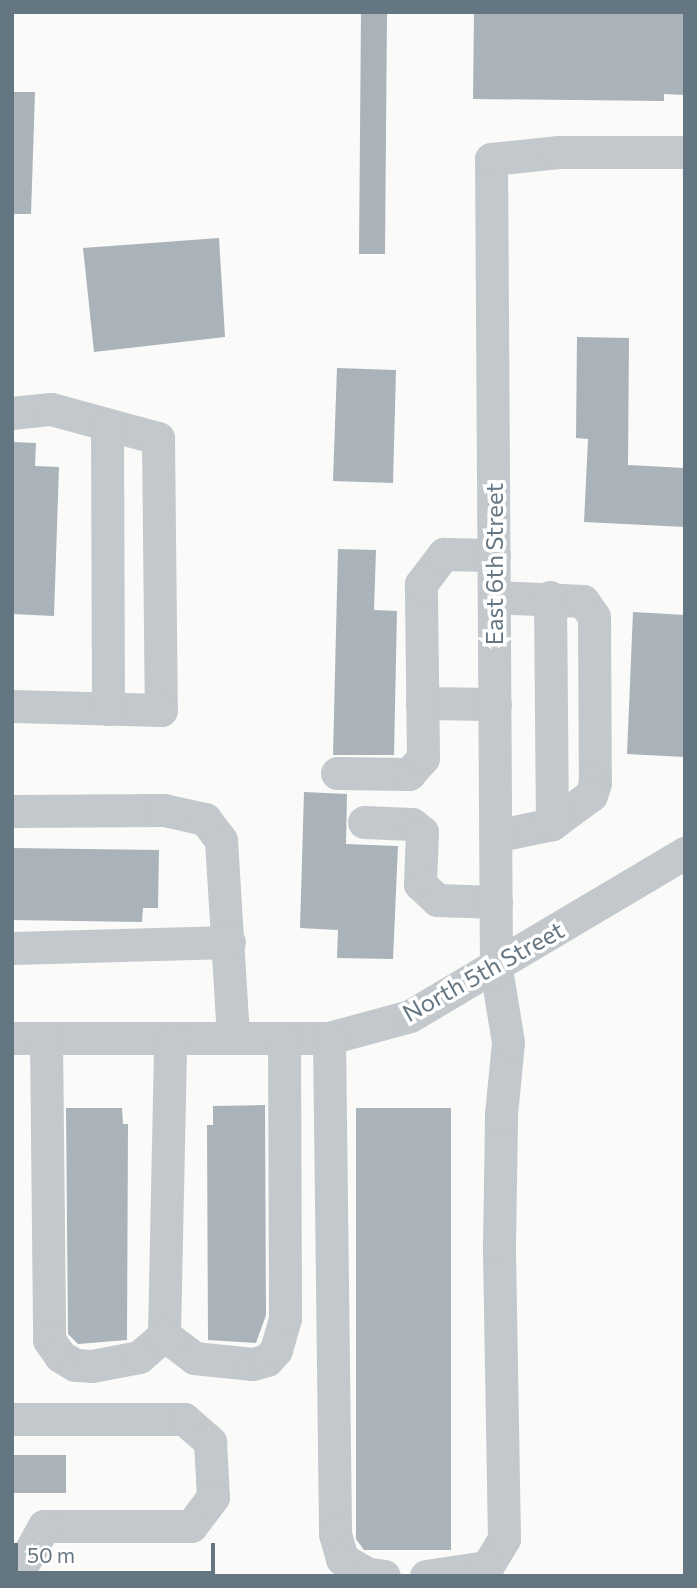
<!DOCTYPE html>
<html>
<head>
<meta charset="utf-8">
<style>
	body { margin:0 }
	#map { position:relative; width:697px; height:1588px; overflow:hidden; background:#fafaf8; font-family:Commissioner,sans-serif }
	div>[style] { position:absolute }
	.building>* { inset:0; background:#aab3b9 }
	.minor>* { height:33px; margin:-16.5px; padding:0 16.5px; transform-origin:16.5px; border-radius:16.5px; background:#c3c8cc }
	span { translate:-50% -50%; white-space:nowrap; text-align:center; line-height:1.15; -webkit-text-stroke:7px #fff; paint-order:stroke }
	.street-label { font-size:24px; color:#657683 }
	.frame { position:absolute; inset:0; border:14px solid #657683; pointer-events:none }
	.scale { position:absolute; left:14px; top:1543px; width:201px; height:32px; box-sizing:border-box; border:4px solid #657683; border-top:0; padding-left:9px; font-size:21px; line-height:24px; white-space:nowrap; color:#657683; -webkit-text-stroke:5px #fff; paint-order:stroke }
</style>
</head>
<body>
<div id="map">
	<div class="building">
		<i style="clip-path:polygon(361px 12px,387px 12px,385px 254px,359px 254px)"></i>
		<i style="clip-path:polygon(474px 12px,685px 12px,685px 95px,664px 94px,664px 101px,473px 99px)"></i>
		<i style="clip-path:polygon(12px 92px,35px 92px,31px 214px,12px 214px)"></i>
		<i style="clip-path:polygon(219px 238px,225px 337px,94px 352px,83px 248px)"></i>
		<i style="clip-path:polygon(577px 337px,629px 338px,628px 465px,685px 468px,685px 527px,584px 522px,588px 439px,576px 438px)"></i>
		<i style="clip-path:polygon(337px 368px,396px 370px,393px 483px,333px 481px)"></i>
		<i style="clip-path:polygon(12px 442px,36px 443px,35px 466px,59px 467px,54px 616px,12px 614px)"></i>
		<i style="clip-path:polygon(338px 549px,376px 550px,374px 610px,397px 611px,394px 755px,333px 755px)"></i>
		<i style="clip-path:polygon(633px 612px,685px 615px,685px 757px,627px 754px)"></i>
		<i style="clip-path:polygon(304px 792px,347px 794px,346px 844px,398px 846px,393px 959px,337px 958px,338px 930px,300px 928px)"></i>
		<i style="clip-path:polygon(12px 848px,159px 850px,158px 908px,143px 908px,142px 922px,12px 920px)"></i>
		<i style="clip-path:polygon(265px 1105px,266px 1315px,256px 1343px,208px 1340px,207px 1125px,213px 1125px,213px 1106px)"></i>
		<i style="clip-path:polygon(66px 1108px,122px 1108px,123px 1124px,128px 1124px,127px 1340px,78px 1344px,68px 1334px)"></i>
		<i style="clip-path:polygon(356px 1108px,451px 1108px,451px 1550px,364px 1550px,356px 1539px)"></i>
		<i style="clip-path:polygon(12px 1455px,66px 1455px,66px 1493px,12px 1493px)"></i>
	</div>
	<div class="minor">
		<i style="left:12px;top:413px;width:39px;rotate:-6deg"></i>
		<i style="left:51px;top:409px;width:111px;rotate:15.2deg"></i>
		<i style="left:158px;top:438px;width:272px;rotate:89.4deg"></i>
		<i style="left:161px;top:710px;width:149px;rotate:-178.5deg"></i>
		<i style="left:107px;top:425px;width:284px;rotate:89.8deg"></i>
		<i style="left:494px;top:597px;width:89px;rotate:2.6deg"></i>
		<i style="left:583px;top:601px;width:19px;rotate:55deg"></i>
		<i style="left:594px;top:617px;width:166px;rotate:89.7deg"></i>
		<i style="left:595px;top:783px;width:13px;rotate:108deg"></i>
		<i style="left:591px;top:795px;width:49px;rotate:143.4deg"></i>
		<i style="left:552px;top:824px;width:58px;rotate:168.1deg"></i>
		<i style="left:550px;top:597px;width:227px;rotate:89.5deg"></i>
		<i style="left:422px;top:703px;width:73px;rotate:0.8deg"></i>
		<i style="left:337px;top:773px;width:72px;rotate:0.8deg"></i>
		<i style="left:409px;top:774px;width:21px;rotate:-49deg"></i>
		<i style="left:423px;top:758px;width:174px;rotate:-90.7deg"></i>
		<i style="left:421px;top:584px;width:38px;rotate:-53deg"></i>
		<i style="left:444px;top:554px;width:50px;rotate:1.1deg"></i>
		<i style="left:12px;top:811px;width:152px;rotate:-0.4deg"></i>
		<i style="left:164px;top:810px;width:42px;rotate:12.4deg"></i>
		<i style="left:205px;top:819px;width:26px;rotate:53deg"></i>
		<i style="left:221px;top:840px;width:198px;rotate:86.5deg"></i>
		<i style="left:364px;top:822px;width:48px;rotate:2.4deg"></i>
		<i style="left:412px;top:824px;width:13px;rotate:39deg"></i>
		<i style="left:422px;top:832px;width:52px;rotate:92.2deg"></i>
		<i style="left:420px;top:884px;width:23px;rotate:43deg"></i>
		<i style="left:437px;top:900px;width:59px;rotate:1.9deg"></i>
		<i style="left:12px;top:948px;width:217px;rotate:-1.6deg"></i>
		<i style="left:12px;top:1038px;width:317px"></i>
		<i style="left:329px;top:1038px;width:84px;rotate:-15.2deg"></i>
		<i style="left:410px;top:1016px;width:320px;rotate:-30.7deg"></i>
		<i style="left:46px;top:1038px;width:302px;rotate:89.4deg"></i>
		<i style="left:49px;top:1340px;width:19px;rotate:55deg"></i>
		<i style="left:60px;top:1356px;width:17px;rotate:31deg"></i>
		<i style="left:75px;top:1365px;width:17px;rotate:3deg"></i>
		<i style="left:92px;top:1366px;width:48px;rotate:-10.8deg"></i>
		<i style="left:139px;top:1357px;width:33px;rotate:-41deg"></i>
		<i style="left:164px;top:1335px;width:297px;rotate:-88.8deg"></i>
		<i style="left:329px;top:1038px;width:496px;rotate:89.3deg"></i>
		<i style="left:335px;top:1534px;width:26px;rotate:74deg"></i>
		<i style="left:342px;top:1559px;width:30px;rotate:30deg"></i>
		<i style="left:368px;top:1574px;width:16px;rotate:7deg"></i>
		<i style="left:164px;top:1335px;width:38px;rotate:37deg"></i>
		<i style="left:194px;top:1358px;width:59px;rotate:5.8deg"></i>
		<i style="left:253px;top:1364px;width:15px;rotate:-16deg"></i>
		<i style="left:267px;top:1360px;width:13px;rotate:-48deg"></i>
		<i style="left:276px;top:1350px;width:33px;rotate:-74deg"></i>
		<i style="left:285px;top:1318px;width:280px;rotate:-90.2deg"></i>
		<i style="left:12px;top:1419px;width:172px"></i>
		<i style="left:184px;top:1419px;width:35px;rotate:41deg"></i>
		<i style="left:210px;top:1442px;width:55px;rotate:86.9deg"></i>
		<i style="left:213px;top:1497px;width:36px;rotate:127deg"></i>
		<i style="left:191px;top:1526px;width:147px;rotate:180deg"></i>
		<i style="left:44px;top:1526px;width:57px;rotate:119.2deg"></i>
		<i style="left:426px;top:1576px;width:62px;rotate:-8.4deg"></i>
		<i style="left:487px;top:1567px;width:33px;rotate:-59deg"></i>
		<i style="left:504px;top:1539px;width:293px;rotate:-91deg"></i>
		<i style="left:499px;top:1246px;width:132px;rotate:-89.1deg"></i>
		<i style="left:501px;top:1114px;width:72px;rotate:-84.4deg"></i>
		<i style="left:508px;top:1042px;width:74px;rotate:-99.3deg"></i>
		<i style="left:496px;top:969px;width:810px;rotate:-90.35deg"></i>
		<i style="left:491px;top:159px;width:68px;rotate:-5.9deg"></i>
		<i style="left:559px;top:152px;width:126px"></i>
	</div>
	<div class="street-label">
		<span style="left:494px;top:564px;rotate:-90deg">East 6th Street</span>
		<span style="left:483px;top:971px;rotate:-29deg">North 5th Street</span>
	</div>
	<div class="frame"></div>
	<div class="scale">50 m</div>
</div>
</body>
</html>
